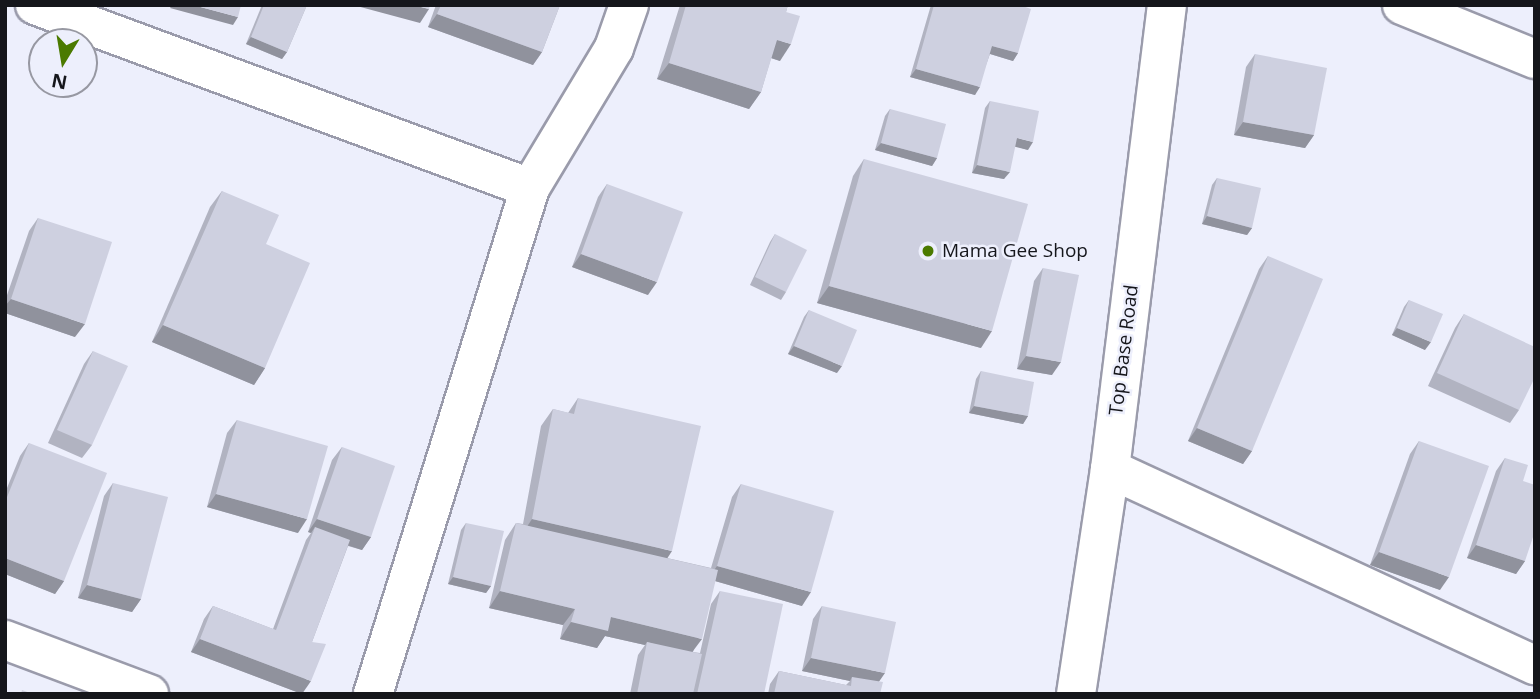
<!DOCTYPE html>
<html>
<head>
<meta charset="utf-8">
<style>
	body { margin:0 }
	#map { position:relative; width:1540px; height:699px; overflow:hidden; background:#edeffc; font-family:"Open Sans",sans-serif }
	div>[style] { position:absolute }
	.roads { filter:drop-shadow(2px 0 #9a9bab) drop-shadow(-2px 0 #9a9bab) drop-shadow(0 2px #9a9bab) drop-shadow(0 -2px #9a9bab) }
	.street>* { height:38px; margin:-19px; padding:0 19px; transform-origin:19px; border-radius:19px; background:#fff }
	.secondary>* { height:38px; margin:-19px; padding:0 19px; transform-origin:19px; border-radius:19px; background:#fff }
	.wall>* { inset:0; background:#b1b3c1 }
	.shaded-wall>* { inset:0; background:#90929d }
	.building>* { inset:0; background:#ced0e0 }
	.dots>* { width:19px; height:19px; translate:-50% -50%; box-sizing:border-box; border:4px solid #edeffc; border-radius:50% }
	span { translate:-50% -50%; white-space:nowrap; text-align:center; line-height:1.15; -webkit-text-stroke:5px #edeffc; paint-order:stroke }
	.poi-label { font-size:19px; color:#15161b }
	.left { translate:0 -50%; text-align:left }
	.street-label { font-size:19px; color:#15161b }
	.frame { position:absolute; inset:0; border:7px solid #15161b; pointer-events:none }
	.north { position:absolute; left:28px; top:28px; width:70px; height:70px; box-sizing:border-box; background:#edeffc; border:2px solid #9798a2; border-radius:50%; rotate:191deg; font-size:19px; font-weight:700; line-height:28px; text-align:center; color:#15161b }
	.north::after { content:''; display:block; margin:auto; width:24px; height:32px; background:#4b7a00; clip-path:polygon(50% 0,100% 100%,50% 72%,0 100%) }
</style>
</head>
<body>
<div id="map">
	<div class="roads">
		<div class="street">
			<i style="left:35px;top:5px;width:528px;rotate:20.29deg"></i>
			<i style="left:1402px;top:5px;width:144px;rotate:22.1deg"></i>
			<i style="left:1110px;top:469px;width:468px;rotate:24.8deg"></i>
			<i style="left:5px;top:640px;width:154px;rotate:20.6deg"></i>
			<i style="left:373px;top:694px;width:530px;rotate:-72.76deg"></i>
			<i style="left:530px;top:188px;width:163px;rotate:-59deg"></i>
			<i style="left:614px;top:48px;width:46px;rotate:-70.8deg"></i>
		</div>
		<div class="secondary">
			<i style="left:1076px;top:694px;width:228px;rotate:-81.4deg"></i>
			<i style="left:1110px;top:469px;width:467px;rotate:-83deg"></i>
		</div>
	</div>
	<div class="wall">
		<i style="clip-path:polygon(262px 5px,307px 5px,287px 52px,282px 59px,246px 44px)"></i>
		<i style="clip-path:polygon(436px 5px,560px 5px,542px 52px,533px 65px,428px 27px)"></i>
		<i style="clip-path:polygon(680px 5px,788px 5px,786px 12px,780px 61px,771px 58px,761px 92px,749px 109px,657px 79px)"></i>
		<i style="clip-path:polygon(931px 5px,1020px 5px,1018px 53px,1013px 61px,990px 54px,975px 95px,910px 77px)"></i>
		<i style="clip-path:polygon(1255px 54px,1314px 135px,1305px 148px,1234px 135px,1246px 67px)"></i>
		<i style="clip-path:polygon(990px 101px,1028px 150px,1015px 146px,1004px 179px,972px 173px,985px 108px)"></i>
		<i style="clip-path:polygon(890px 109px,937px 158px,932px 166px,875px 150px,885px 116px)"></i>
		<i style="clip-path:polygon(864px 159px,981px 348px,817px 303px,853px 176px)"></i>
		<i style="clip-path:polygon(1217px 178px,1252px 228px,1247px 235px,1202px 224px,1212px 185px)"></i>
		<i style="clip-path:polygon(607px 184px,648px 295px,572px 267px,598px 197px)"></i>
		<i style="clip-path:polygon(222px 191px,266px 244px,265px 368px,254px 385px,152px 342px,210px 207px)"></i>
		<i style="clip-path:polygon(38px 218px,75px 337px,5px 313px,5px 301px,29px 231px)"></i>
		<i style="clip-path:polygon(775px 234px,786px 292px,781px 300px,750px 285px,770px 242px)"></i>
		<i style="clip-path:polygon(1268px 256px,1252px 451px,1243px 464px,1188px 441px,1259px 269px)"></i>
		<i style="clip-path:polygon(1043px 268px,1052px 375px,1017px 369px,1034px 281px)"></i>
		<i style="clip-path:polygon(1409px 300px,1425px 350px,1392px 335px,1404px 307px)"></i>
		<i style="clip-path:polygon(809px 310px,837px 373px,788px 354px,804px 317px)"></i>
		<i style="clip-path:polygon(1464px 314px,1519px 410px,1510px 423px,1428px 386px,1455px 328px)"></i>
		<i style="clip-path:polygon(93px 351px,92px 445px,82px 458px,48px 443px,84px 364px)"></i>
		<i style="clip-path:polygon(981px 371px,1028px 416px,1023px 424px,969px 413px,976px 379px)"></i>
		<i style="clip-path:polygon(578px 398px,667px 558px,711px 568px,732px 497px,741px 484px,802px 606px,715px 581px,693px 652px,700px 653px,711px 604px,720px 591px,764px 694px,630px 694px,638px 655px,645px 645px,605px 636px,597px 648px,560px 639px,563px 625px,489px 608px,505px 540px,516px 523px,523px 524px,541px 426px,553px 409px,568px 413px)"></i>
		<i style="clip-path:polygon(237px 420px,298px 533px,207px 507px,227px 433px)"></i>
		<i style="clip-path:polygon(1419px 441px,1440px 590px,1370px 565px,1410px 454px)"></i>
		<i style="clip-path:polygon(29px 443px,64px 581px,55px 594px,5px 574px,5px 493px,20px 456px)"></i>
		<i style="clip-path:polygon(342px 447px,371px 537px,362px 550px,348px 546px,312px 642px,302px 694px,191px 652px,204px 619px,213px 606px,273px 629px,306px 540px,311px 533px,308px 532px,332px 460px)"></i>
		<i style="clip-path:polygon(1505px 458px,1523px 481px,1525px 561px,1516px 574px,1467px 558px,1496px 471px)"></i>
		<i style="clip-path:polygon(113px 483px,141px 599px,132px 612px,78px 598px,104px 496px)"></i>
		<i style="clip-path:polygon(466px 523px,491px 586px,486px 593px,448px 584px,461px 530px)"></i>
		<i style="clip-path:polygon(822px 606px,879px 682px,880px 694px,768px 694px,770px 684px,779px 671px,846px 685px,850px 681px,802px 671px,813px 619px)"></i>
	</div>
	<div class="shaded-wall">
		<i style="clip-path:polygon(172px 5px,193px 5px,238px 17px,233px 25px,170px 8px)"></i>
		<i style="clip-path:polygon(353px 5px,413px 5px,429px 9px,420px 23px)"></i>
		<i style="clip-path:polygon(437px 14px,542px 52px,533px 65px,428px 27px)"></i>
		<i style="clip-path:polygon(251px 37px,287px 52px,282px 59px,246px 44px)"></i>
		<i style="clip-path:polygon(777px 40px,791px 44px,780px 61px,765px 56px)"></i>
		<i style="clip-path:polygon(992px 46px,1018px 53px,1013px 61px,987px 53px)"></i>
		<i style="clip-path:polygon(669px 63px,761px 92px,749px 109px,657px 79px)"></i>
		<i style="clip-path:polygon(916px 69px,980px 87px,975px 95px,910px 77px)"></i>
		<i style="clip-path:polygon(1243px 122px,1314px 135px,1305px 148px,1234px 135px)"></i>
		<i style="clip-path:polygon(1017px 138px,1033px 142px,1028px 150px,1012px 146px)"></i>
		<i style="clip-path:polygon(881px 143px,937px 158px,932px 166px,875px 150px)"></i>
		<i style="clip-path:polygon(977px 165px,1010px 172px,1004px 179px,972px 173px)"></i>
		<i style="clip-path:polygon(1207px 216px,1252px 228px,1247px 235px,1202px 224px)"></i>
		<i style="clip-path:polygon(581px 254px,657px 282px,648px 295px,572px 267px)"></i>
		<i style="clip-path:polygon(829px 286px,992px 331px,981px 348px,817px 303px)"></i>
		<i style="clip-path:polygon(11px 299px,85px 324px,75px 337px,5px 313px,5px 306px)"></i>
		<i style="clip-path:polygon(163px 325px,265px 368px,254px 385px,152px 342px)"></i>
		<i style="clip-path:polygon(1397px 328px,1431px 342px,1425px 350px,1392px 335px)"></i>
		<i style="clip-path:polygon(794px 346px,842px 366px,837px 373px,788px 354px)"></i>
		<i style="clip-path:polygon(1026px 356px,1061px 362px,1052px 375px,1017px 369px)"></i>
		<i style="clip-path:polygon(974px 406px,1028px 416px,1023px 424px,969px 413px)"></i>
		<i style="clip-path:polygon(1197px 428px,1252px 451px,1243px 464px,1188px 441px)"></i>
		<i style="clip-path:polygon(216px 494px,307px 519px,298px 533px,207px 507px)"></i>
		<i style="clip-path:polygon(317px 519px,371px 537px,362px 550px,313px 534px,315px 527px,311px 533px,308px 532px)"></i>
		<i style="clip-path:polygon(532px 519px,672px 551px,661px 568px,521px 536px)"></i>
		<i style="clip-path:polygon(1476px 545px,1525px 561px,1516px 574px,1467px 558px)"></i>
		<i style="clip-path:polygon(1379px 552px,1449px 577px,1440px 590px,1370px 565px)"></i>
		<i style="clip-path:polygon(5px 558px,64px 581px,55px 594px,5px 574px)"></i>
		<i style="clip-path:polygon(717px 566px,811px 592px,802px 606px,708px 579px)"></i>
		<i style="clip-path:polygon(453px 577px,491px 586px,486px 593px,448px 584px)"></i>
		<i style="clip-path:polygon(87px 585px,141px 599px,132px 612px,78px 598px)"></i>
		<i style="clip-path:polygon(500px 591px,575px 609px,563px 625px,489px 608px)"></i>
		<i style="clip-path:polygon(611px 617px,702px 639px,690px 655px,647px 642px,645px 645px,605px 636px,597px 648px,560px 639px,571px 622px)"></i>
		<i style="clip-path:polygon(200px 639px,311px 681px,302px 694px,191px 652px)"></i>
		<i style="clip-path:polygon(811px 658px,885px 673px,876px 686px,852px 677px,850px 681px,802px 671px)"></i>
	</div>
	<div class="building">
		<i style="clip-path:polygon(193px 5px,241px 5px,238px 17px)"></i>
		<i style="clip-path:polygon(264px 5px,307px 5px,287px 52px,251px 37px)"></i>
		<i style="clip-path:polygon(413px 5px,430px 5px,429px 9px)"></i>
		<i style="clip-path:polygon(441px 5px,560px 5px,542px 52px,437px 14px)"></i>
		<i style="clip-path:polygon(686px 5px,788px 5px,786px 12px,800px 16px,791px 44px,777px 40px,761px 92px,669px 63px)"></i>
		<i style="clip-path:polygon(934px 5px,1020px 5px,1031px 9px,1018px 53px,992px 46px,980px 87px,916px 69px)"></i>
		<i style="clip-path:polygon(1255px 54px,1327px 68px,1314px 135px,1243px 122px)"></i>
		<i style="clip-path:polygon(990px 101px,1039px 111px,1033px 142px,1017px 138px,1010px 172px,977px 165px)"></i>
		<i style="clip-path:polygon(890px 109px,946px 124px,937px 158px,881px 143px)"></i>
		<i style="clip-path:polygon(864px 159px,1028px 204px,992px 331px,829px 286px)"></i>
		<i style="clip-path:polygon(1217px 178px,1261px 188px,1252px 228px,1207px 216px)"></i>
		<i style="clip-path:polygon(607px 184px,683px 212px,657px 282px,581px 254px)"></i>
		<i style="clip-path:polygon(222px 191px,279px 215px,266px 244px,310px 263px,265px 368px,163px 325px)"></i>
		<i style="clip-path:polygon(38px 218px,112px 242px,85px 324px,11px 299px)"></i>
		<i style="clip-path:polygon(775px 234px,807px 250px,786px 292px,755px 277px)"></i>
		<i style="clip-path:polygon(1268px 256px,1323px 279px,1252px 451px,1197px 428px)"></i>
		<i style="clip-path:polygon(1043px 268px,1079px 275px,1061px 362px,1026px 356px)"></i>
		<i style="clip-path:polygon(1409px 300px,1443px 314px,1431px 342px,1397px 328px)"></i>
		<i style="clip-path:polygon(809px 310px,857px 330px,842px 366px,794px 346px)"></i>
		<i style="clip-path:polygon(1464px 314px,1535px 347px,1535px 377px,1519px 410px,1437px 373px)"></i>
		<i style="clip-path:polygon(93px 351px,128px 366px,92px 445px,57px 430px)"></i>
		<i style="clip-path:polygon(981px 371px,1034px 382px,1028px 416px,974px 406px)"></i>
		<i style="clip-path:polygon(578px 398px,701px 426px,672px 551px,532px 519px,553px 409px,574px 414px)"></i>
		<i style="clip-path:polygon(237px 420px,328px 446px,307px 519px,216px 494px)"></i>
		<i style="clip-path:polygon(1419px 441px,1489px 466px,1449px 577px,1379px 552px)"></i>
		<i style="clip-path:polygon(29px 443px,107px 473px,64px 581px,5px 558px,5px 502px)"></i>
		<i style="clip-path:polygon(342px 447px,395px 466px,371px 537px,317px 519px)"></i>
		<i style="clip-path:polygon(1505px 458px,1528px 465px,1523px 481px,1535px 485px,1535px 531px,1525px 561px,1476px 545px)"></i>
		<i style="clip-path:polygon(113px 483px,168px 497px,141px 599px,87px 585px)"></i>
		<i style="clip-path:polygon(741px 484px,834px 511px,811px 592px,717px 566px)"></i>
		<i style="clip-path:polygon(466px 523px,504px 531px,491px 586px,453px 577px)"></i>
		<i style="clip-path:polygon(516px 523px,718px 570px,702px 639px,611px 617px,608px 631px,571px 622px,575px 609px,500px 591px)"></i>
		<i style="clip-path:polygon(315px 527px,350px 540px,312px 642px,326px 644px,311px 681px,200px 639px,213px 606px,276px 630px)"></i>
		<i style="clip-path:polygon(720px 591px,783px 604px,764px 694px,697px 694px)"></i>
		<i style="clip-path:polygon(822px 606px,896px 622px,885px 673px,811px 658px)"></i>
		<i style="clip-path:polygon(647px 642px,702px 654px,693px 694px,637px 694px)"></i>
		<i style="clip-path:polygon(779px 671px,851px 686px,852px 677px,883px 682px,880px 694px,774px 694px)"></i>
		<i style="clip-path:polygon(22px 690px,33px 694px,21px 694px)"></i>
	</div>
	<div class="dots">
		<i style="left:928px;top:251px;background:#4b7a00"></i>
	</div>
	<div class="poi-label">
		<span class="left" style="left:942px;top:251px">Mama Gee Shop</span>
	</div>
	<div class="street-label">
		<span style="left:1124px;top:350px;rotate:-83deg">Top Base Road</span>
	</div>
	<div class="frame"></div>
	<div class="north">N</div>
</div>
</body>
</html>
